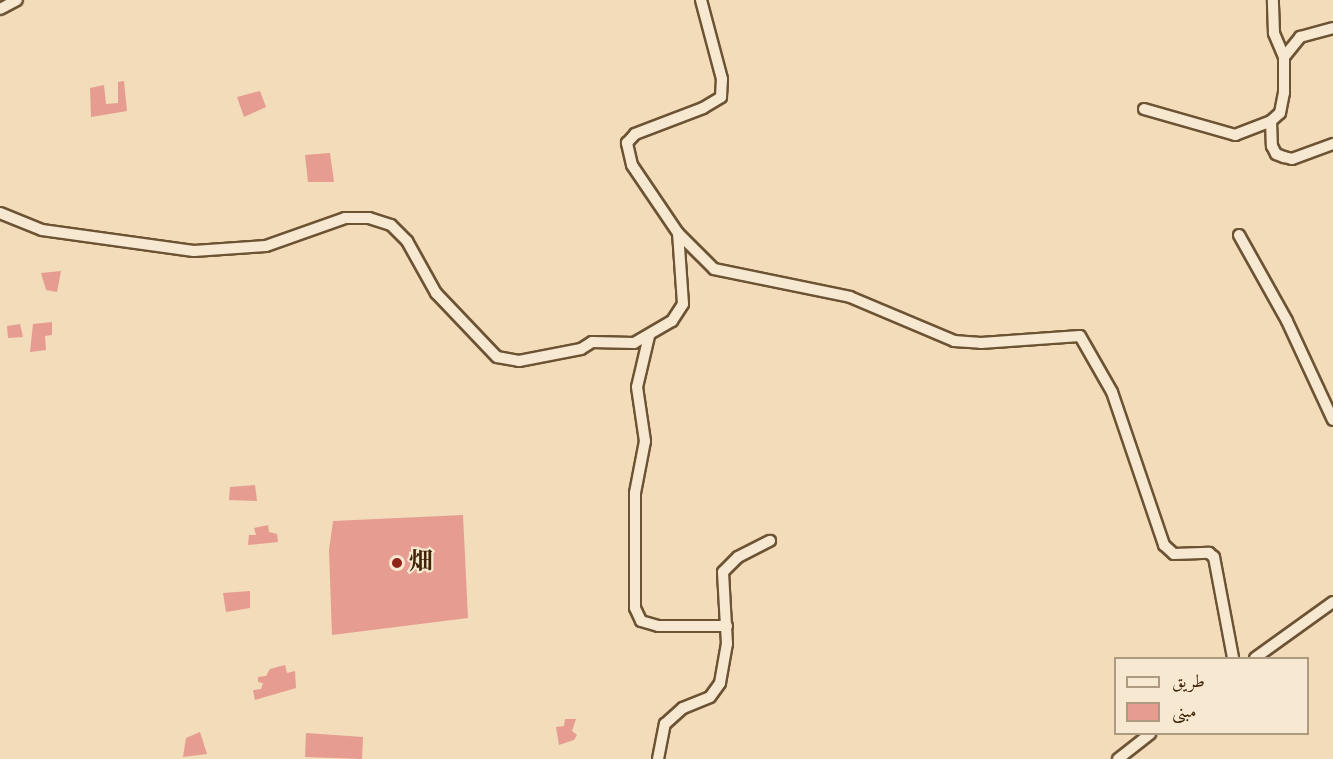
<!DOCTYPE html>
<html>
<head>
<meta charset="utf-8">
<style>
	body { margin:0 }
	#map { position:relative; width:1333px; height:759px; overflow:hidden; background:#f2dcb9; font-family:"IM FELL English",Amiri,"Noto Serif SC",serif }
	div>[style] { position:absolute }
	.building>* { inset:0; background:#e69c90 }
	.roads { filter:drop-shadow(2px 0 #6c5333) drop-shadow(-2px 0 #6c5333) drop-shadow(0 2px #6c5333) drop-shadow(0 -2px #6c5333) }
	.minor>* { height:10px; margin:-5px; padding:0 5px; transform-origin:5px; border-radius:5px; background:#f7e8d2 }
	.dots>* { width:16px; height:16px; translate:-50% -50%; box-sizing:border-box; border:3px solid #f7e8d2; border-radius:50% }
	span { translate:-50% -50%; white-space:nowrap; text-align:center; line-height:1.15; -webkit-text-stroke:4.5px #f7e8d2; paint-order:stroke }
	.poi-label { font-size:24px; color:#3f2506; font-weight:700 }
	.left { translate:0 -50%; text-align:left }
	.legend { position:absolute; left:1114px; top:657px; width:195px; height:78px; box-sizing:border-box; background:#f7e8d2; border:2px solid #ad9a80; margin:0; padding:8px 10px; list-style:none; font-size:18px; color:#3f2506 }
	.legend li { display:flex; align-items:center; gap:12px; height:30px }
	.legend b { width:30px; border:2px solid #ad9a80 }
</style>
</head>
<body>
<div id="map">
	<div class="building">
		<i style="clip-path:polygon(124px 81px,127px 111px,91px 117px,90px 88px,104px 85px,106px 104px,118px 103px,118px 82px)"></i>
		<i style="clip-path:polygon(260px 91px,266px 107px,244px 117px,237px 97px)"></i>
		<i style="clip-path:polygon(330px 153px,334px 182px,308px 182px,305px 155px)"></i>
		<i style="clip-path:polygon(61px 271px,57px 292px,46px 290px,41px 273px)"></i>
		<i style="clip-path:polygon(52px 322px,52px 335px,45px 336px,46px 350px,30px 352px,33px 324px)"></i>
		<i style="clip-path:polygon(20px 324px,23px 337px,8px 338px,7px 326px)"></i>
		<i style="clip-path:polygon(255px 485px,257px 501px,229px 500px,230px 487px)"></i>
		<i style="clip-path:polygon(463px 515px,468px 618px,332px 635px,329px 550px,333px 521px)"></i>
		<i style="clip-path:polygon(268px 525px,269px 532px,277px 534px,278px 542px,248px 545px,249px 535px,256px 535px,254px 528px)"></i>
		<i style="clip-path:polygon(250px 591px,250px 608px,226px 612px,223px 593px)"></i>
		<i style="clip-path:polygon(285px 665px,287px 673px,295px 671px,296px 688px,255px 700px,253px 690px,261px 689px,263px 683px,258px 682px,258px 677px,266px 676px,270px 669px)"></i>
		<i style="clip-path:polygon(565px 719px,576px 719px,572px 731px,577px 735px,574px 740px,559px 745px,556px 727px,564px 726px)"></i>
		<i style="clip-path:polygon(200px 732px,207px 754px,183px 757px,186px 738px)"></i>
		<i style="clip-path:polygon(306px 733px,363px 737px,362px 759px,305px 757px)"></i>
	</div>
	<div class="roads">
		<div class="minor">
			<i style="left:0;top:9px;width:19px;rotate:-28deg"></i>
			<i style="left:1284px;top:57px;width:26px;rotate:-51deg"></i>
			<i style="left:1300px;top:37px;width:34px;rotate:-15deg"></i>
			<i style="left:1144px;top:109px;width:95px;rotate:15.9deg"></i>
			<i style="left:1235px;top:135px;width:39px;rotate:-21deg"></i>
			<i style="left:1271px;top:121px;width:12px;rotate:-42deg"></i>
			<i style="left:1280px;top:113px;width:20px;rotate:-79deg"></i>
			<i style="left:1284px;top:93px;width:36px;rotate:-90deg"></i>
			<i style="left:1284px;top:57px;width:26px;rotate:-113deg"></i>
			<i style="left:1274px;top:33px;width:33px;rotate:-92deg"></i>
			<i style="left:1271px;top:121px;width:25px;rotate:88deg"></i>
			<i style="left:1272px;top:146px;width:9px;rotate:63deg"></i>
			<i style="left:1276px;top:154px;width:9px;rotate:21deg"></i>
			<i style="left:1284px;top:157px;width:8px;rotate:14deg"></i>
			<i style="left:1292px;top:159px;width:44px;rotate:-20.1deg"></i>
			<i style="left:0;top:213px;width:45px;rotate:22deg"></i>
			<i style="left:42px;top:230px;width:153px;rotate:7.9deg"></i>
			<i style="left:194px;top:251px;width:72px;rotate:-4deg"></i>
			<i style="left:266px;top:246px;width:84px;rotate:-19.5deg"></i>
			<i style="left:345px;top:218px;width:24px"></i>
			<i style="left:369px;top:218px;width:23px;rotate:18deg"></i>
			<i style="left:391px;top:225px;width:23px;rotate:45deg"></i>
			<i style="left:407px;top:241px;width:60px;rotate:60.9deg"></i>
			<i style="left:436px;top:293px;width:88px;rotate:46.4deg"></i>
			<i style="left:497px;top:357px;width:22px;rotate:10deg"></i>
			<i style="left:519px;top:361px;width:63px;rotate:-11deg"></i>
			<i style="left:581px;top:349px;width:13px;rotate:-32deg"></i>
			<i style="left:592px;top:342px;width:42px;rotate:1.4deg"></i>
			<i style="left:634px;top:343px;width:44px;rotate:-30.1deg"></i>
			<i style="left:672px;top:321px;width:20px;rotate:-57deg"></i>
			<i style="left:683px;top:304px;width:71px;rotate:-94deg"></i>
			<i style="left:678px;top:233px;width:82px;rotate:-124.1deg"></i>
			<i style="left:632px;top:165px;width:23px;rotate:-103deg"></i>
			<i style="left:627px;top:143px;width:12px;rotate:-48deg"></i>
			<i style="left:635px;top:134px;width:73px;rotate:-20.9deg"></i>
			<i style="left:703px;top:108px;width:21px;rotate:-31deg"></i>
			<i style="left:721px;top:97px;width:18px;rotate:-87deg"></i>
			<i style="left:722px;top:79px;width:82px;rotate:-104.9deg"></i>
			<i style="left:678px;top:233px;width:51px;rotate:45deg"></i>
			<i style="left:714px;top:269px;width:139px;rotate:11.6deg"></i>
			<i style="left:850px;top:297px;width:113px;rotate:22.9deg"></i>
			<i style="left:954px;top:341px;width:27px;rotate:4deg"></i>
			<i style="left:981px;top:343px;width:99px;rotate:-4deg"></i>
			<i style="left:1080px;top:336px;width:64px;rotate:60.3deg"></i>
			<i style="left:1112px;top:392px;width:162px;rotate:71.2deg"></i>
			<i style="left:1164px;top:545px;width:13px;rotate:42deg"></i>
			<i style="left:1174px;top:554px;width:35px;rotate:-2deg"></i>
			<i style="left:1209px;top:553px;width:6px;rotate:39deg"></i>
			<i style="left:1214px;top:557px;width:103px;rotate:79.3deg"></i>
			<i style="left:1239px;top:235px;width:98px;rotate:60.8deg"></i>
			<i style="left:1287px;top:321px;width:109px;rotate:65.1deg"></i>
			<i style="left:649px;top:336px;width:52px;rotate:103.2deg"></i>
			<i style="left:637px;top:387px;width:55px;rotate:81.6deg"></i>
			<i style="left:645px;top:441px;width:53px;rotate:100.9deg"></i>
			<i style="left:635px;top:493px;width:115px;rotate:90deg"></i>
			<i style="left:635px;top:608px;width:14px;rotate:65deg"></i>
			<i style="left:641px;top:621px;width:18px;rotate:16deg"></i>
			<i style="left:658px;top:626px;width:69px"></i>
			<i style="left:1255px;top:658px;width:96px;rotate:-35.7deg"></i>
			<i style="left:658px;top:759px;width:36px;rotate:-79deg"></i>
			<i style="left:665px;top:724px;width:24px;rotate:-42deg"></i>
			<i style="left:683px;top:708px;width:29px;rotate:-22deg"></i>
			<i style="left:710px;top:697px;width:17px;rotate:-54deg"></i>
			<i style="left:720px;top:683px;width:40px;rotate:-80deg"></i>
			<i style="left:727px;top:644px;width:72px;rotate:-93.2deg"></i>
			<i style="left:723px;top:572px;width:21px;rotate:-45deg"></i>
			<i style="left:738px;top:557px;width:36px;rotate:-27deg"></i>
			<i style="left:1118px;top:759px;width:41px;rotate:-38deg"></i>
		</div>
	</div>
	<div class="dots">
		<i style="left:397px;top:563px;background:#8f2418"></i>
	</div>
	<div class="poi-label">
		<span class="left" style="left:409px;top:563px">畑</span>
	</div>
	<ul class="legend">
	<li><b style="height:8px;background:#f7e8d2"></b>طريق</li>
	<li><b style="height:16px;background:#e69c90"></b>مبنى</li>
	</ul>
</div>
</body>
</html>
